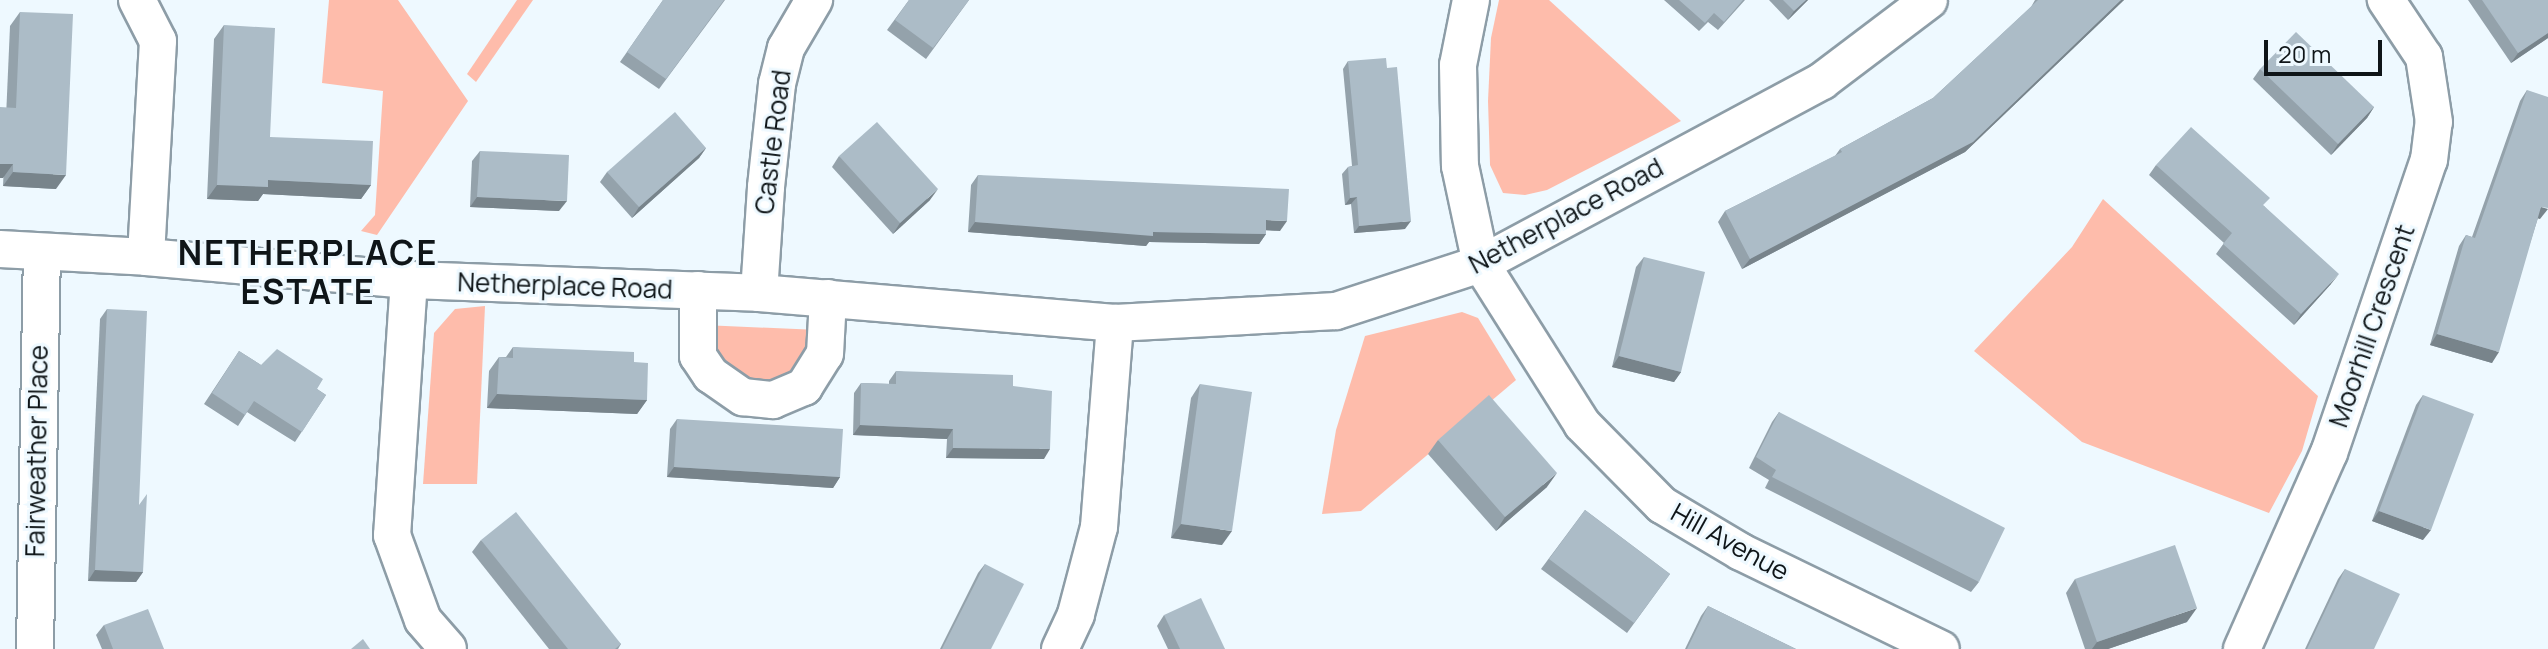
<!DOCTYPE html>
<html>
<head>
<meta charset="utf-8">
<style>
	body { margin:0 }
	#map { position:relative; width:2548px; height:649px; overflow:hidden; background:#eef9ff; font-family:Manrope,sans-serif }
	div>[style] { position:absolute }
	.green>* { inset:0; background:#febcab }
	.roads { filter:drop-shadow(2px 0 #8d9da7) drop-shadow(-2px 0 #8d9da7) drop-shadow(0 2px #8d9da7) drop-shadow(0 -2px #8d9da7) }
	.street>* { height:36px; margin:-18px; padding:0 18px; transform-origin:18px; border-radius:18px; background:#fff }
	.wall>* { inset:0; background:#94a2ab }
	.shaded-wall>* { inset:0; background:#78848b }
	.building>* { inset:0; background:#acbcc7 }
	span { translate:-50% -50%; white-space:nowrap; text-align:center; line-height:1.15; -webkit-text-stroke:6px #eef9ff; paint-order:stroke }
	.street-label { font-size:26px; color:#0f1518 }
	.district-label { font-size:34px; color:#0f1518; font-weight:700; letter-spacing:2px }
	.scale { position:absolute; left:2264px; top:40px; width:118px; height:36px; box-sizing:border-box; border:4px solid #0f1518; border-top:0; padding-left:10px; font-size:24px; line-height:28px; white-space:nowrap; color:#0f1518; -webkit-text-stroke:6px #eef9ff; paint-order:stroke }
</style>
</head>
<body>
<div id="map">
	<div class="green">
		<i style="clip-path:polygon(329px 0,398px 0,468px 101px,377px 235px,361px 231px,375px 215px,383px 91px,322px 83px)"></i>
		<i style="clip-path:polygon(517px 0,533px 0,476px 82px,467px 74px)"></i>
		<i style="clip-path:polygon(1499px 0,1549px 0,1681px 121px,1547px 190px,1525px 195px,1503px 193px,1490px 165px,1488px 101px,1491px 38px)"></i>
		<i style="clip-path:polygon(2103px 199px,2318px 396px,2302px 451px,2269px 513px,2082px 442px,1974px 351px,2072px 247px)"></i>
		<i style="clip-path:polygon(485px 306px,477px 484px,423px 484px,434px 333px,455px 309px)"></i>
		<i style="clip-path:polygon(1462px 312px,1478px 318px,1516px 380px,1361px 511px,1322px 514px,1336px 430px,1365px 336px)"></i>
		<i style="clip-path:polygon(703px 325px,819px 330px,786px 384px,765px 389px,719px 374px)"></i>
	</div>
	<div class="roads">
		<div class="street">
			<i style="left:137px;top:0;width:46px;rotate:62.9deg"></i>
			<i style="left:158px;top:41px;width:216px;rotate:93.2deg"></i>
			<i style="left:1471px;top:0;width:66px;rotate:101.3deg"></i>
			<i style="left:1458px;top:65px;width:101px;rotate:88.9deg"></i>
			<i style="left:1460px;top:166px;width:100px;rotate:77.9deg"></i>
			<i style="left:1481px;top:264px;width:189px;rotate:57.7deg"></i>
			<i style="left:1582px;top:424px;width:114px;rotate:45.4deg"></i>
			<i style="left:1662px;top:505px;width:92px;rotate:30.7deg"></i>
			<i style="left:1741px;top:552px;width:222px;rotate:25.9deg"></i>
			<i style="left:0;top:249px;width:146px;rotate:3.1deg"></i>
			<i style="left:146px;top:257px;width:264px;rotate:5deg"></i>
			<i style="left:409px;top:280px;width:350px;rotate:2.1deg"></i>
			<i style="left:759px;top:293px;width:357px;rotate:4.8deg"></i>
			<i style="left:1115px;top:323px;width:221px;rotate:-3.1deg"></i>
			<i style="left:1336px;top:311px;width:152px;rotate:-18deg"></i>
			<i style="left:1481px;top:264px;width:387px;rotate:-28.2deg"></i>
			<i style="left:1822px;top:81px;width:134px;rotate:-37.1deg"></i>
			<i style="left:409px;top:280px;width:256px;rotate:93.8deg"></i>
			<i style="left:392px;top:535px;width:90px;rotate:70deg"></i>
			<i style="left:423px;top:620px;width:38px;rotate:49deg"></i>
			<i style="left:698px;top:290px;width:66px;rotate:90deg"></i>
			<i style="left:698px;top:356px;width:23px;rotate:56deg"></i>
			<i style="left:711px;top:375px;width:39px;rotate:35deg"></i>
			<i style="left:743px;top:397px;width:30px;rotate:6deg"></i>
			<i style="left:773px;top:400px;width:34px;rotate:-23deg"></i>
			<i style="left:804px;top:387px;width:39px;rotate:-58deg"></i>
			<i style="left:825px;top:354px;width:56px;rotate:-86.9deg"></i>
			<i style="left:759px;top:293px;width:106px;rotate:-86.2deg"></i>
			<i style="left:766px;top:187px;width:104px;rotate:-83.9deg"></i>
			<i style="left:777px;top:84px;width:37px;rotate:-76deg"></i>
			<i style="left:786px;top:48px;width:56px;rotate:-59.7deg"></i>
			<i style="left:35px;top:649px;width:397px;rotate:-89deg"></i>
			<i style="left:1060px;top:649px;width:38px;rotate:-65deg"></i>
			<i style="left:1076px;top:614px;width:90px;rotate:-75.2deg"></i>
			<i style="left:1099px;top:527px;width:205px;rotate:-85.5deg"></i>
			<i style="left:2242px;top:649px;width:214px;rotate:-66.1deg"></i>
			<i style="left:2329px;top:453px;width:310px;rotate:-71.2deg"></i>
			<i style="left:2429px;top:160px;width:38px;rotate:-83deg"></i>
			<i style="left:2434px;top:122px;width:66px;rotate:-98.7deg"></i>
			<i style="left:2424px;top:57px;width:69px;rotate:-123.7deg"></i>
		</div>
	</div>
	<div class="wall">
		<i style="clip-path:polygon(663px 0,725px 0,659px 89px,620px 62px)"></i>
		<i style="clip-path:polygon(909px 0,969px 0,926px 59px,887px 30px)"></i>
		<i style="clip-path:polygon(1664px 0,1745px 0,1718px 30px,1708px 22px,1699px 31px)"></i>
		<i style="clip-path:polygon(1769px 0,1808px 0,1788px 20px)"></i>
		<i style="clip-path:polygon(2035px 0,2124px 0,1965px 152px,1742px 269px,1718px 222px,1725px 211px,1835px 156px,1840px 149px,1933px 98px,2031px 7px)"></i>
		<i style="clip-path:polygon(2468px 0,2548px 0,2548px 38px,2511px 63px)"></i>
		<i style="clip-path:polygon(20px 12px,56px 189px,3px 186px,10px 26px)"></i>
		<i style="clip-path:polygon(224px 25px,270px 137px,371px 185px,361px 199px,263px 194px,258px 201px,207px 199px,214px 39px)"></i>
		<i style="clip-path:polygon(1348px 61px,1405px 229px,1354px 233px,1351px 204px,1345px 205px,1342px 174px,1348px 167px,1352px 166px,1343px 69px)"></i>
		<i style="clip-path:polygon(2260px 69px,2374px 107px,2367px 118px,2331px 155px,2253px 79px)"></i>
		<i style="clip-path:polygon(2527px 90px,2540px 219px,2538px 218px,2492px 363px,2430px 345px,2459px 246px,2466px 235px,2472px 237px,2520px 101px)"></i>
		<i style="clip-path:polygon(706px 148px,699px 158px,632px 218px,600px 182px,607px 172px)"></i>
		<i style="clip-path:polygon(480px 151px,559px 211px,470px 207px,472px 161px)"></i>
		<i style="clip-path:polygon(839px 156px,930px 200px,893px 234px,832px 167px)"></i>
		<i style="clip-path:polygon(2156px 165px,2264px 206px,2331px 284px,2294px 325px,2216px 254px,2224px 243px,2149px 175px)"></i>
		<i style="clip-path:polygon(978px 175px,1280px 231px,1266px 230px,1266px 234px,1259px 244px,1149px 242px,1146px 246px,968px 232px,971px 185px)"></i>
		<i style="clip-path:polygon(1644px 257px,1681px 372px,1674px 382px,1612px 367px,1636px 267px)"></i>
		<i style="clip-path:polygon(107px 309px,139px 504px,143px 572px,136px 582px,88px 581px,100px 319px)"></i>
		<i style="clip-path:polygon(513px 347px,634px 362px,647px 400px,637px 414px,487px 408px,489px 371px,499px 357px,506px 357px)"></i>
		<i style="clip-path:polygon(239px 351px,261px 365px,317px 389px,326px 395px,295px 442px,247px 412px,238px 426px,204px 404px)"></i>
		<i style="clip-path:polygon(896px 371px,1013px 386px,1044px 459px,946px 458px,947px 439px,853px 435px,854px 393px,861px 383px,889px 384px,889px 381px)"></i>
		<i style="clip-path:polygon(1200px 384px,1222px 545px,1171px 538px,1191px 398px)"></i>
		<i style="clip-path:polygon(2423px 395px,2423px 540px,2372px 521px,2416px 405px)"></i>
		<i style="clip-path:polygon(1779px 412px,1979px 582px,1971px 592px,1765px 488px,1769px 480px,1749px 468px,1772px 422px)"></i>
		<i style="clip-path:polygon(677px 419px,840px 477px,833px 488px,667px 477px,670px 429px)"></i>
		<i style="clip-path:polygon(1438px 440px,1547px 487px,1496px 531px,1428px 454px)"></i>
		<i style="clip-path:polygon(1585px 510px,1670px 574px,1627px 633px,1541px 569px)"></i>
		<i style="clip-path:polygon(481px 540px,621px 644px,618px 649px,549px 649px,472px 552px)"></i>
		<i style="clip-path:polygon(985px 564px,991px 649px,940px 649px,978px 573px)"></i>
		<i style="clip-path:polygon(2345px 569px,2374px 649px,2305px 649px,2338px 579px)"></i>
		<i style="clip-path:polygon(2075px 579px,2187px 622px,2108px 649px,2085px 649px,2066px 593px)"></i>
		<i style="clip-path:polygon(1708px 606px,1796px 649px,1685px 649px,1701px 616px)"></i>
		<i style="clip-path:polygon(1164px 615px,1225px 649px,1168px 649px,1157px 626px)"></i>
		<i style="clip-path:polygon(104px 625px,164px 649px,102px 649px,96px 635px)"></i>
	</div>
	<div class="shaded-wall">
		<i style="clip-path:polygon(1806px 0,1808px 0,1788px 20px,1794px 11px)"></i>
		<i style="clip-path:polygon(2121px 0,2124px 0,1965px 152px,1742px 269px,1750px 259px)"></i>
		<i style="clip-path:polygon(2548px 33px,2548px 38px,2511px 63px,2518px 53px)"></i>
		<i style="clip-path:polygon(2374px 107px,2367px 118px,2331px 155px,2338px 144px)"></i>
		<i style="clip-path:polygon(706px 148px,699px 158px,632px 218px,639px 207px)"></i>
		<i style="clip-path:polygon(0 164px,13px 164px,3px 178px,0 178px)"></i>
		<i style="clip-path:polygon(13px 172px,66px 175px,56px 189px,3px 186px)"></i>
		<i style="clip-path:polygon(268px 180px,371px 185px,361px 199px,263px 194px,258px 201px,207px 199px,217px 185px)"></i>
		<i style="clip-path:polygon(938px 189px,930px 200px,893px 234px,900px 223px)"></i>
		<i style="clip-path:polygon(477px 197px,567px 201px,559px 211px,470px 207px)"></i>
		<i style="clip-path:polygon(1357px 197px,1351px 204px,1345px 205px,1350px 198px)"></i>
		<i style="clip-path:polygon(2541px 207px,2548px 209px,2540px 219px,2534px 217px)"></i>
		<i style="clip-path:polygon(1266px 220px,1287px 221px,1280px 231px,1259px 230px)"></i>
		<i style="clip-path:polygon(1411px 221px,1405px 229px,1354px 233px,1359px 226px)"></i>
		<i style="clip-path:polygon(975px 222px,1153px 232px,1266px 234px,1259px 244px,1149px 242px,1146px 246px,968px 232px)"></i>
		<i style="clip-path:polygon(2339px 274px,2331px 284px,2294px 325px,2301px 314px)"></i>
		<i style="clip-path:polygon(2437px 334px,2499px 352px,2492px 363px,2430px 345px)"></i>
		<i style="clip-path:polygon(1619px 356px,1681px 372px,1674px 382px,1612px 367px)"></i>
		<i style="clip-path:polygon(497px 394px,647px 400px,637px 414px,487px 408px)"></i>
		<i style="clip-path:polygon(860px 425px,953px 429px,947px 439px,853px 435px)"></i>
		<i style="clip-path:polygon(953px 448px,1050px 449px,1044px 459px,946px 458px)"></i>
		<i style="clip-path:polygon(674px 467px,840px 477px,833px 488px,667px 477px)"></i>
		<i style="clip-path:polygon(1557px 473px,1547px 487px,1496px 531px,1505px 517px)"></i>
		<i style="clip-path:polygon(2379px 511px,2431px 530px,2423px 540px,2372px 521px)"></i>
		<i style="clip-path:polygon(1181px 524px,1232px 531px,1222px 545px,1171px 538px)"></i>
		<i style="clip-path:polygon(95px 570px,143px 572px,136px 582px,88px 581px)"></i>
		<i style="clip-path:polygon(2197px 608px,2187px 622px,2108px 649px,2092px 649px,2097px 642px)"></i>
	</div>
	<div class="building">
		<i style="clip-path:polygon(663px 0,724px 0,666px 79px,627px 52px)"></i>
		<i style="clip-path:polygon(909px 0,969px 0,933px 48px,895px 20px)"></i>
		<i style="clip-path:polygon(1679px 0,1743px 0,1724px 22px,1714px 13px,1705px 23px)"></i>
		<i style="clip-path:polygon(1783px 0,1806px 0,1794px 11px)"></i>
		<i style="clip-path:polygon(2038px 0,2121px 0,1973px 142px,1750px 259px,1725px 211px,1842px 152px,1840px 149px,1933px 98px)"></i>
		<i style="clip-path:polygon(2482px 0,2548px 0,2548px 33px,2518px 53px)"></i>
		<i style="clip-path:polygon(20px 12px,73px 14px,66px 175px,13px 172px,13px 164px,0 164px,0 107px,16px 108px)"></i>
		<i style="clip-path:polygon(224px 25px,275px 28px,270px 137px,373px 141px,371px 185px,268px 180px,268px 187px,217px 185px)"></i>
		<i style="clip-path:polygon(2296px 32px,2374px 107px,2338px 144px,2260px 69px)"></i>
		<i style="clip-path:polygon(1386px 58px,1387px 68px,1397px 67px,1411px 221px,1359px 226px,1357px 197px,1350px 198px,1348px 167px,1358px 165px,1348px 61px)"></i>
		<i style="clip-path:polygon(2527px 90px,2548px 97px,2548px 208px,2541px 207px,2499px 352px,2437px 334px,2466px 235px,2475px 238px)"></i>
		<i style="clip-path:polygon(675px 112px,706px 148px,639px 207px,607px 172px)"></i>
		<i style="clip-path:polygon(877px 122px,938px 189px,900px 223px,839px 156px)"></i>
		<i style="clip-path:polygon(2191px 127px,2270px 198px,2263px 205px,2339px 274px,2301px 314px,2223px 244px,2232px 233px,2156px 165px)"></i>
		<i style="clip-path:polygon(480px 151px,569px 155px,567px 201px,477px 197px)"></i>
		<i style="clip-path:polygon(978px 175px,1289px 189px,1287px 221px,1266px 220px,1266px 234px,1153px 232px,1153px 236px,975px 222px)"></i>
		<i style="clip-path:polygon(1644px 257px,1705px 272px,1681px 372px,1619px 356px)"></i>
		<i style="clip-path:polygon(107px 309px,147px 311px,139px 505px,147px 494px,143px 572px,95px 570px)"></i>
		<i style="clip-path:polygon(513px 347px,634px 352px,634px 362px,648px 363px,647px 400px,497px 394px,499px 357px,513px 358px)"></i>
		<i style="clip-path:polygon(277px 349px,323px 379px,317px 389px,326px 395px,302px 432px,254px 401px,245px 415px,212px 393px,239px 351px,261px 365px)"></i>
		<i style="clip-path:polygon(896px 371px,1013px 375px,1013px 386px,1052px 391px,1050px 449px,953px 448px,953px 429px,860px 425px,861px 383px,896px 384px)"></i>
		<i style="clip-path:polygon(1200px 384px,1252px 392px,1232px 531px,1181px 524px)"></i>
		<i style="clip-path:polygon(1489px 395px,1557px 473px,1505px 517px,1438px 440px)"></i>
		<i style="clip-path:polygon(2423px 395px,2474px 414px,2431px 530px,2379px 511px)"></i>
		<i style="clip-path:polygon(1779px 412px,2005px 528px,1979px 582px,1772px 477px,1776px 470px,1756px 457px)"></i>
		<i style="clip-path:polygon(677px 419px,843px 429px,840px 477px,674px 467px)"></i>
		<i style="clip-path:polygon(1585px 510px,1670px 574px,1634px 623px,1549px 559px)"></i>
		<i style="clip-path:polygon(516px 512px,621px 644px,615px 649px,568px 649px,481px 540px)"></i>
		<i style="clip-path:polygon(2175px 545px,2197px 608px,2097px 642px,2075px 579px)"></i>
		<i style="clip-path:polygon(985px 564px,1024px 584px,991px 649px,942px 649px)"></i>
		<i style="clip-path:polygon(2345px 569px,2400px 594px,2374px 649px,2307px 649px)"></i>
		<i style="clip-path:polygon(1201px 598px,1225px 649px,1180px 649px,1164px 615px)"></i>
		<i style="clip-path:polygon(1708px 606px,1796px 649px,1687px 649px)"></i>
		<i style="clip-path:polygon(148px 609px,164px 649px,113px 649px,104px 625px)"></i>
		<i style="clip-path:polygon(363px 639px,370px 649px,351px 649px)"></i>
	</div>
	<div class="street-label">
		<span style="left:773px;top:142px;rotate:-83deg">Castle Road</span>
		<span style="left:1566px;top:216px;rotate:-28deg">Netherplace Road</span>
		<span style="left:565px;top:286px;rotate:2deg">Netherplace Road</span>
		<span style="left:2372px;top:326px;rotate:-71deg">Moorhill Crescent</span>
		<span style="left:37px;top:451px;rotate:-89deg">Fairweather Place</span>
		<span style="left:1730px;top:542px;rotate:29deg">Hill Avenue</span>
	</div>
	<div class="district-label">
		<span style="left:308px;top:272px">NETHERPLACE<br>ESTATE</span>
	</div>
	<div class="scale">20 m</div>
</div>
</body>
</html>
